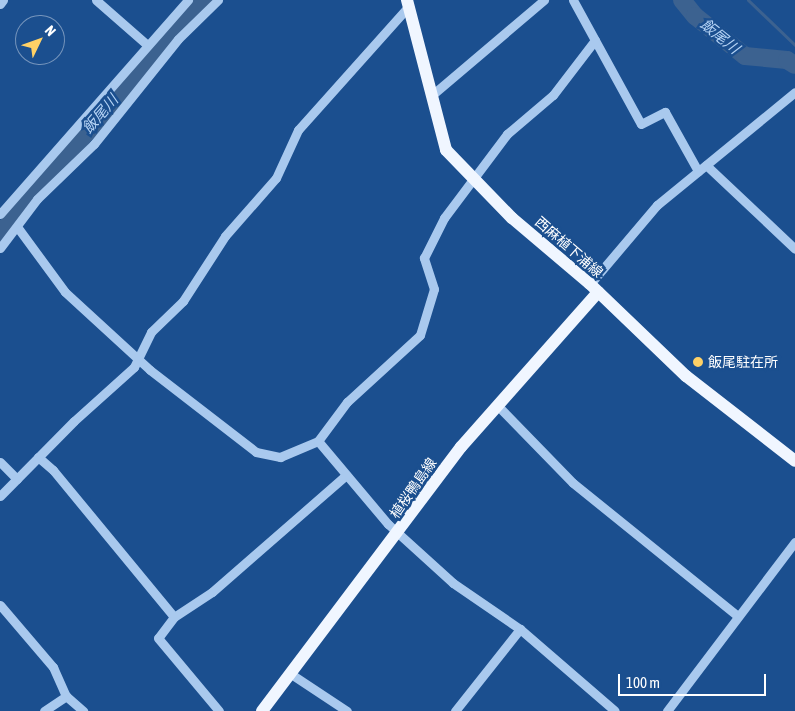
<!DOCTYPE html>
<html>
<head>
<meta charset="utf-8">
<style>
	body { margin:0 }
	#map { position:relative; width:795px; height:711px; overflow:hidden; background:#1b4f8f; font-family:"Asap Condensed","Noto Sans JP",sans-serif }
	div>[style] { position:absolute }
	.stream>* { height:3px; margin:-1.5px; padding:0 1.5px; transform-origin:1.5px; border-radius:1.5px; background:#3c6290 }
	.river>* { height:18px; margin:-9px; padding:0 9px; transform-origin:9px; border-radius:9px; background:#3c6290 }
	.minor>* { height:9px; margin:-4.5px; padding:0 4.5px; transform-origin:4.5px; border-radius:4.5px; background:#a9c9ee }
	.major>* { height:12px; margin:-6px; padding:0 6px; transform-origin:6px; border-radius:6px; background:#f0f6ff }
	.dots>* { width:14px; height:14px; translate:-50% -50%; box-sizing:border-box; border:2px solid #1b4f8f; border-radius:50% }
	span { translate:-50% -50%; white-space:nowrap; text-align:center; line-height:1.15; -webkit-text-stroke:5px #1b4f8f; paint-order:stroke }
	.street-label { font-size:14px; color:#fff }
	.poi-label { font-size:14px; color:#fff }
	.left { translate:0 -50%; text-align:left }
	.water-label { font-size:15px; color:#b5d3f5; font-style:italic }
	.north { position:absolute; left:15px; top:15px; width:50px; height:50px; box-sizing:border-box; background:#1b4f8f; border:1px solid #7695bc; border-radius:50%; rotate:48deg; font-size:14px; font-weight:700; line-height:20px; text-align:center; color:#fff }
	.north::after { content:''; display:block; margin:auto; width:18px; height:22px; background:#ffd166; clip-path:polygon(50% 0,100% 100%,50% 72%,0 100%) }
	.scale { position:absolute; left:618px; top:674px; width:148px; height:22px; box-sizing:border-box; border:2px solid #fff; border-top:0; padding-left:6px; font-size:15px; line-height:18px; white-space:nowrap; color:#fff; -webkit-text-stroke:4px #1b4f8f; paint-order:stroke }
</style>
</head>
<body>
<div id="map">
	<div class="stream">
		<i style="left:748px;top:0;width:65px;rotate:43.8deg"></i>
	</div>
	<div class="river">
		<i style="left:682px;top:0;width:21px;rotate:51deg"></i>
		<i style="left:695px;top:16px;width:64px;rotate:38.7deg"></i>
		<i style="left:745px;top:56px;width:42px;rotate:5.4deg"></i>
		<i style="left:787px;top:60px;width:9px;rotate:32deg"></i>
		<i style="left:0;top:234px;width:270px;rotate:-49.5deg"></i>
		<i style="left:175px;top:29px;width:42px;rotate:-43.1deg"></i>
	</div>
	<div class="minor">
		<i style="left:96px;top:0;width:67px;rotate:41.3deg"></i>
		<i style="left:573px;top:0;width:141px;rotate:61.3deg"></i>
		<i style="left:641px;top:124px;width:27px;rotate:-27deg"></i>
		<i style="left:665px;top:112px;width:68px;rotate:60.8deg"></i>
		<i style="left:0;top:4px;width:5px;rotate:-53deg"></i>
		<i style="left:432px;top:95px;width:147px;rotate:-40.3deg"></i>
		<i style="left:706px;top:165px;width:122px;rotate:43.3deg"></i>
		<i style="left:0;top:214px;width:285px;rotate:-48.7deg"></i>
		<i style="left:18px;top:228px;width:79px;rotate:53.7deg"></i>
		<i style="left:65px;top:292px;width:115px;rotate:42.5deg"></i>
		<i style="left:150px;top:370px;width:134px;rotate:37.7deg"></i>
		<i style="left:256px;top:452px;width:25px;rotate:12deg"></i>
		<i style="left:280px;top:457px;width:41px;rotate:-22.8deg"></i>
		<i style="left:318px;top:441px;width:49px;rotate:-53.4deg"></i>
		<i style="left:347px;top:402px;width:99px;rotate:-42.5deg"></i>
		<i style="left:420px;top:335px;width:48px;rotate:-73.1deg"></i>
		<i style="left:434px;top:289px;width:33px;rotate:-108deg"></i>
		<i style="left:424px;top:258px;width:45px;rotate:-63.4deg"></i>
		<i style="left:444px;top:218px;width:105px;rotate:-53.1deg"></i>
		<i style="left:507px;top:134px;width:60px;rotate:-40.3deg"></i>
		<i style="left:553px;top:95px;width:69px;rotate:-52.6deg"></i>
		<i style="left:0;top:248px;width:61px;rotate:-52.9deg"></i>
		<i style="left:37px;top:199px;width:79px;rotate:-44deg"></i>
		<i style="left:94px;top:144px;width:134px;rotate:-51.3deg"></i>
		<i style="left:178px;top:39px;width:56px;rotate:-44.3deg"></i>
		<i style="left:590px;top:284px;width:104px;rotate:-49.7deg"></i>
		<i style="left:657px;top:205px;width:178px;rotate:-39.3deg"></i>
		<i style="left:498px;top:406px;width:107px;rotate:45.8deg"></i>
		<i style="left:573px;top:483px;width:212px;rotate:38.9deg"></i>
		<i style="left:318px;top:441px;width:109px;rotate:49.9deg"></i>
		<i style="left:388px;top:524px;width:88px;rotate:42.2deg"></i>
		<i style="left:453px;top:583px;width:81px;rotate:34.5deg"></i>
		<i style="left:520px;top:629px;width:125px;rotate:40.8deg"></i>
		<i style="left:38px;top:457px;width:20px;rotate:41deg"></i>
		<i style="left:53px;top:470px;width:190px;rotate:50.5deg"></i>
		<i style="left:174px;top:617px;width:26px;rotate:127deg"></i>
		<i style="left:158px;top:638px;width:95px;rotate:50.1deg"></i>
		<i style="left:0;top:462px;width:24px;rotate:45deg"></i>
		<i style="left:0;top:496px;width:105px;rotate:-45.4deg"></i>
		<i style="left:74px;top:421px;width:81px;rotate:-42deg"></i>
		<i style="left:134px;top:367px;width:39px;rotate:-64deg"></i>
		<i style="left:151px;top:332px;width:45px;rotate:-44.1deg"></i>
		<i style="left:183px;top:301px;width:77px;rotate:-57.1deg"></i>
		<i style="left:225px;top:236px;width:77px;rotate:-48.7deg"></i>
		<i style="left:276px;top:178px;width:53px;rotate:-65.4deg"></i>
		<i style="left:298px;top:130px;width:165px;rotate:-48.2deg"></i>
		<i style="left:0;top:605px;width:82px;rotate:49.5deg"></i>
		<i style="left:53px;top:667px;width:32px;rotate:66deg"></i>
		<i style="left:66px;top:696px;width:23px;rotate:41deg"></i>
		<i style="left:174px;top:617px;width:45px;rotate:-33.3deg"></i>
		<i style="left:212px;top:592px;width:178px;rotate:-41.1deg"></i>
		<i style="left:291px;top:674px;width:67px;rotate:33.5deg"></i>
		<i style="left:44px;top:711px;width:27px;rotate:-34deg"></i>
		<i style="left:455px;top:711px;width:105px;rotate:-51.6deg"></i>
		<i style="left:667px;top:711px;width:212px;rotate:-52.9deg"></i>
	</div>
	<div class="major">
		<i style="left:407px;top:0;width:155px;rotate:75.4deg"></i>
		<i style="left:446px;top:150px;width:95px;rotate:45.9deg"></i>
		<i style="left:512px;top:218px;width:102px;rotate:40.2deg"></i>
		<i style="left:590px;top:284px;width:133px;rotate:43.8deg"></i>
		<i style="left:686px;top:376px;width:138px;rotate:37.9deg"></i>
		<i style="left:262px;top:711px;width:331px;rotate:-53deg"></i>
		<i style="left:461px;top:447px;width:207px;rotate:-48.5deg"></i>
	</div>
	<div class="dots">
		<i style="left:698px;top:362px;background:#ffd166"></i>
	</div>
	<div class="street-label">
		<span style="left:569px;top:247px;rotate:41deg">西麻植下浦線</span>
		<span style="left:413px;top:488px;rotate:-55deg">植桜鴨島線</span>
	</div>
	<div class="poi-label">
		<span class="left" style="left:708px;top:362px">飯尾駐在所</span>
	</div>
	<div class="water-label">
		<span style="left:720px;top:36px;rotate:39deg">飯尾川</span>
		<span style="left:100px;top:114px;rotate:-49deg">飯尾川</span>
	</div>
	<div class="north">N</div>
	<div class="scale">100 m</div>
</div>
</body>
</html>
